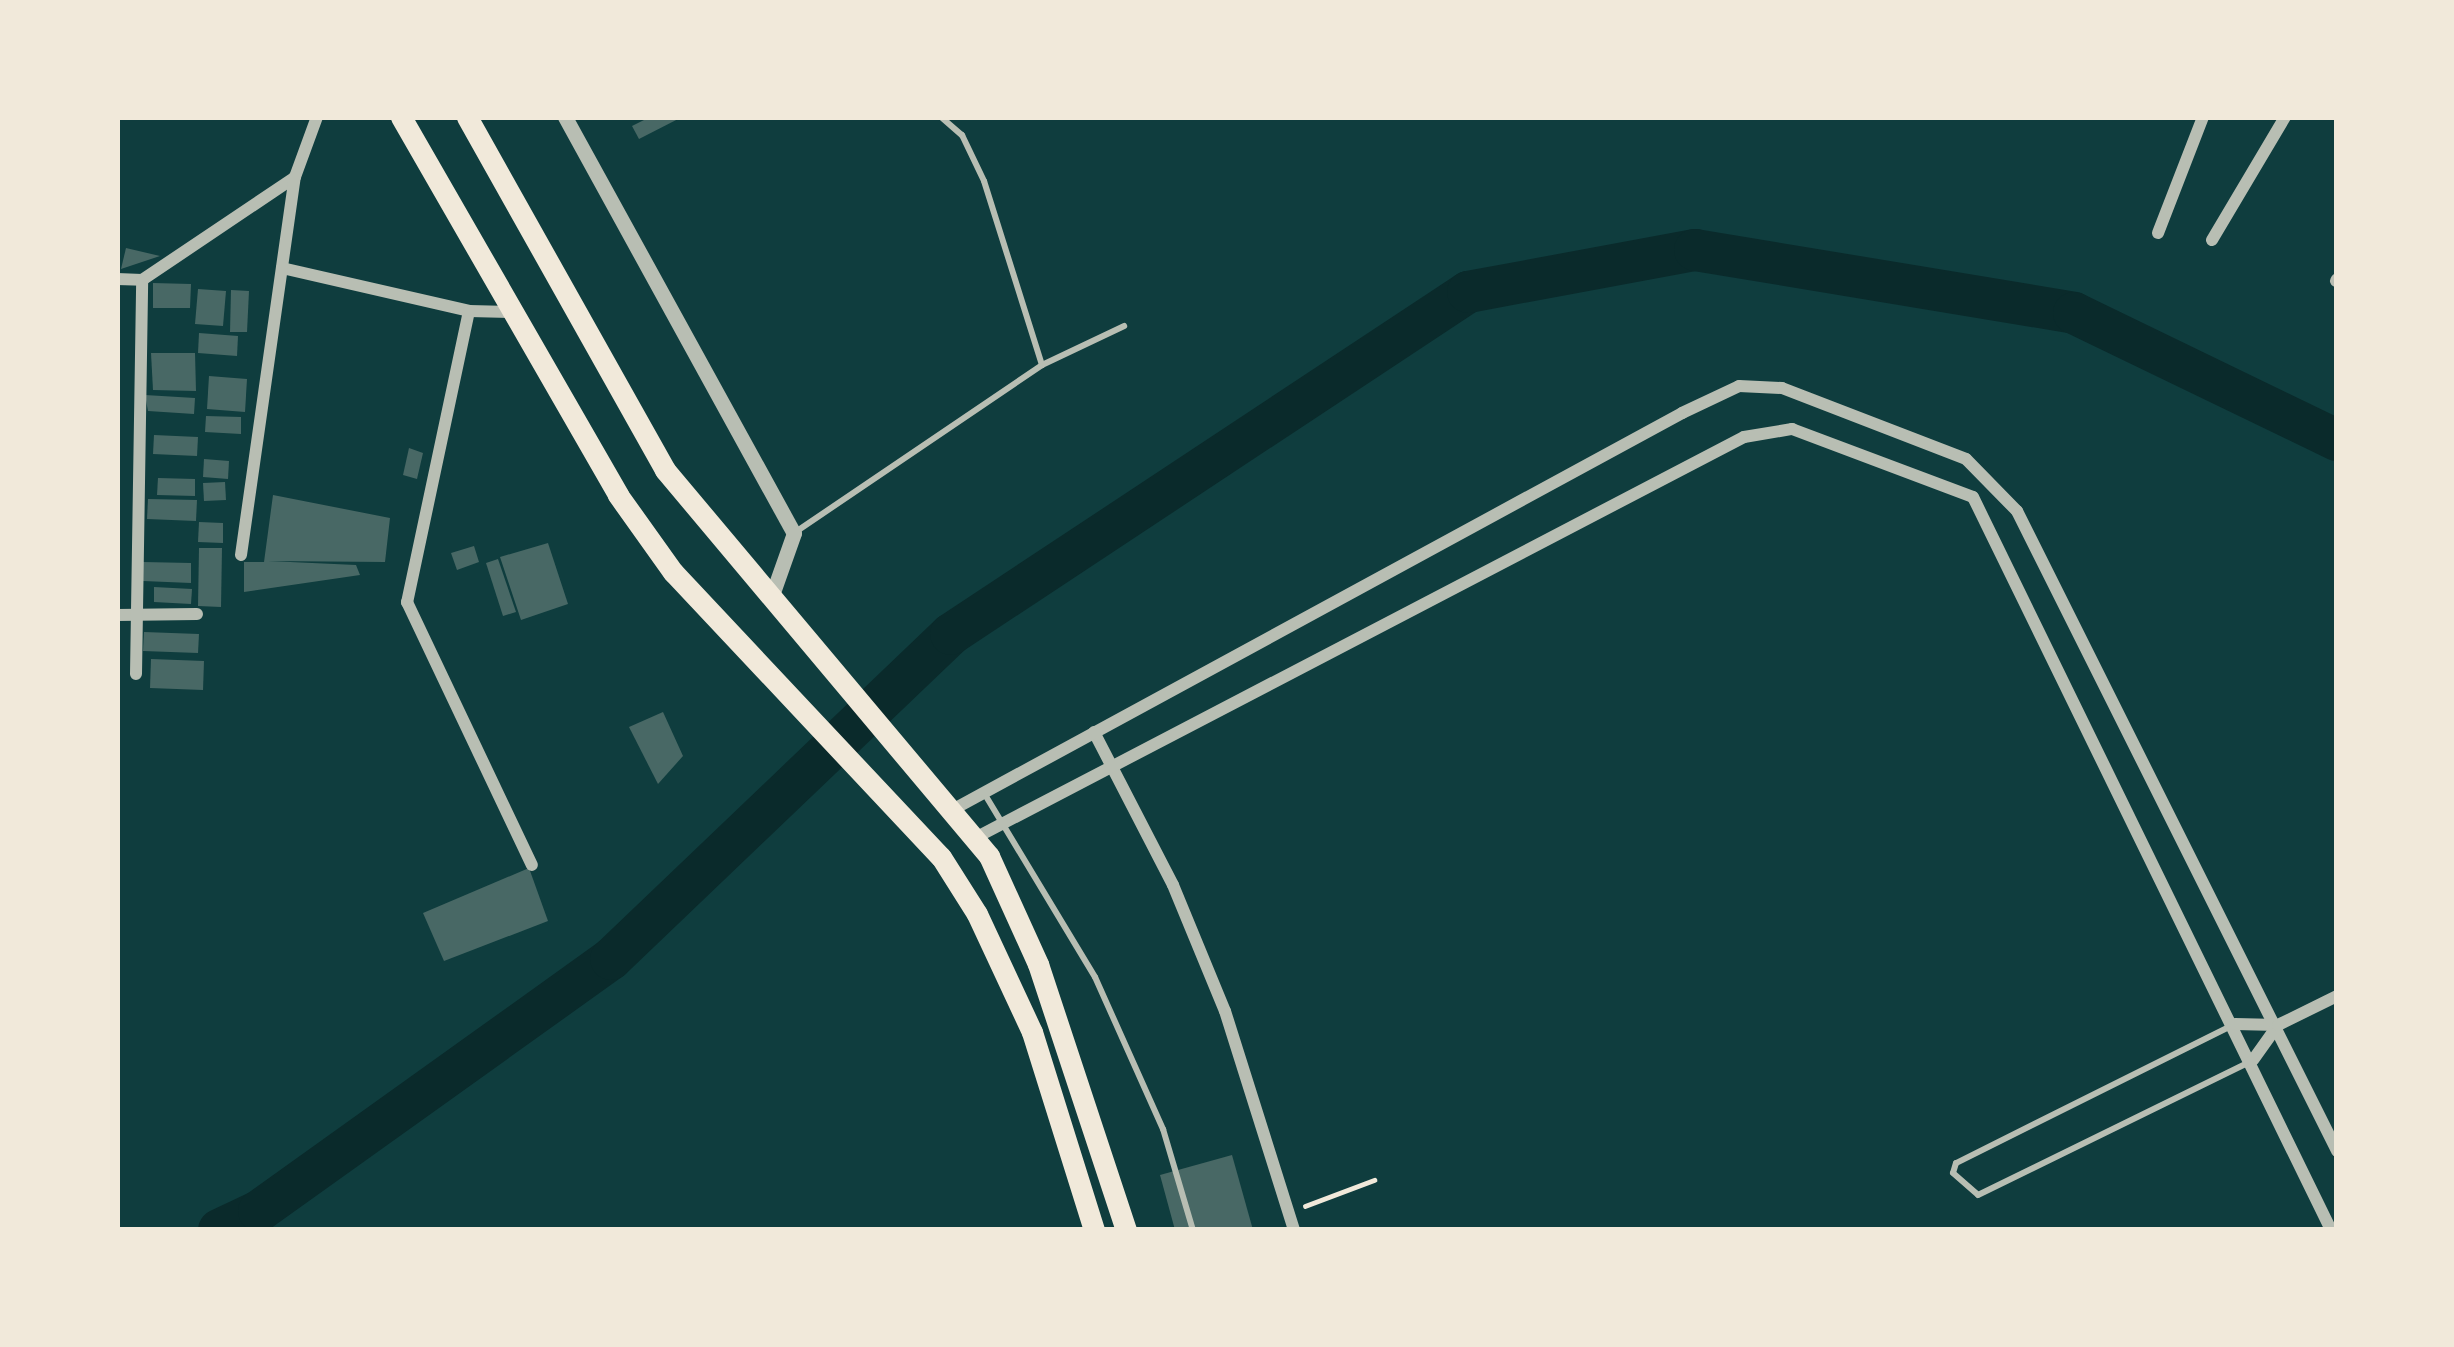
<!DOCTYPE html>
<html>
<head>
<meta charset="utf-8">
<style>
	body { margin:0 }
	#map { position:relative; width:2454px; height:1347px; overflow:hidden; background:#0f3d3e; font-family:"Libre Baskerville",serif }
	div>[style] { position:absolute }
	.river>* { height:42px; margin:-21px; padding:0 21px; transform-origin:21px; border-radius:21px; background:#0a2a2b }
	.building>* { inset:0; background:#486865 }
	.path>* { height:4.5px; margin:-2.25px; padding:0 2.25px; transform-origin:2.25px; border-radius:2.25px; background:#f1e9da }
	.service>* { height:6px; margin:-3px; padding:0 3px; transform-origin:3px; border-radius:3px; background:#b8beb3 }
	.minor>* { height:12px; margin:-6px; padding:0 6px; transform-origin:6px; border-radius:6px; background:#b8beb3 }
	.tertiary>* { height:15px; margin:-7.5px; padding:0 7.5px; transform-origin:7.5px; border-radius:7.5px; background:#b8beb3 }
	.primary>* { height:21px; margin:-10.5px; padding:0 10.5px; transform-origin:10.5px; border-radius:10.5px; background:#f1e9da }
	span { translate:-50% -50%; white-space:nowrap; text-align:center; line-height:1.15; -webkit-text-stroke:12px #f1e9da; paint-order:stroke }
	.frame { position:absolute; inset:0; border:120px solid #f1e9da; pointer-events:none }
</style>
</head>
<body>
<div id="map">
	<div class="river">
		<i style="left:219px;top:1230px;width:44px;rotate:-25.4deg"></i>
		<i style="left:259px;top:1211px;width:433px;rotate:-35.6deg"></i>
		<i style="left:611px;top:959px;width:470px;rotate:-43.7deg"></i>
		<i style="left:951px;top:634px;width:620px;rotate:-33.48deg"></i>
		<i style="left:1468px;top:292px;width:231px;rotate:-10.5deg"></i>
		<i style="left:1695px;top:250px;width:384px;rotate:9.4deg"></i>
		<i style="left:2074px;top:313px;width:292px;rotate:25.8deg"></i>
	</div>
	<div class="building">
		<i style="clip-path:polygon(650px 117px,682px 117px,639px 139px,632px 126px)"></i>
		<i style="clip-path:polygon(126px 248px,160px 256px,121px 269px)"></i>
		<i style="clip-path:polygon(153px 283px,191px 284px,190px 308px,153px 308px)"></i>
		<i style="clip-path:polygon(198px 289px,226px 291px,223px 326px,195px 324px)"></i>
		<i style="clip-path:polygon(231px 290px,249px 291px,247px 332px,230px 332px)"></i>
		<i style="clip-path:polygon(199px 333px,238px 336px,237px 356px,198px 353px)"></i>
		<i style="clip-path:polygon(151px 353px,195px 353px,196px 391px,153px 390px)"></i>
		<i style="clip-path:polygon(209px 376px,247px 379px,245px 412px,207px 409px)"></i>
		<i style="clip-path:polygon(145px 395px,195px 398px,194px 414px,148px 411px)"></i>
		<i style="clip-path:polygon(206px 416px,241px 417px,241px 434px,205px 432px)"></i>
		<i style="clip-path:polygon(154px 435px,198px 437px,197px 456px,153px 454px)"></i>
		<i style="clip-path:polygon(409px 448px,423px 453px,417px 479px,403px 475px)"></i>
		<i style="clip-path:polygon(204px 459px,229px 461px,228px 479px,203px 477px)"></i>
		<i style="clip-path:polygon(158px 478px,195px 479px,195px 496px,157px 495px)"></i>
		<i style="clip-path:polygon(225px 482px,226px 500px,204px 501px,203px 483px)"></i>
		<i style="clip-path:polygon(273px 495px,390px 518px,385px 562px,268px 561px,356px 565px,360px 575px,244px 592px,244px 562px,264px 562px)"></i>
		<i style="clip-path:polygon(148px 499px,197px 500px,196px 521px,147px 519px)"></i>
		<i style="clip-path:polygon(199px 522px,223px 523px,223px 543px,198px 542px)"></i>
		<i style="clip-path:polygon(548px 543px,568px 604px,521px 620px,500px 557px)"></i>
		<i style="clip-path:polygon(474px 546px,479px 562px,457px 570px,451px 553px)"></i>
		<i style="clip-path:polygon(199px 548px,222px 548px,221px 607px,198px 606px)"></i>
		<i style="clip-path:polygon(498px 559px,516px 612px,503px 616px,486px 563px)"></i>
		<i style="clip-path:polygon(143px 562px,191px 563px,191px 583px,143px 581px)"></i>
		<i style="clip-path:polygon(154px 587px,192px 589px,191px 604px,154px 602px)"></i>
		<i style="clip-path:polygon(144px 632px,199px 634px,198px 653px,143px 651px)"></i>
		<i style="clip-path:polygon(151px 659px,204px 661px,203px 690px,150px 688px)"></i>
		<i style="clip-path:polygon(663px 712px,683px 756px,658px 784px,629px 727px)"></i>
		<i style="clip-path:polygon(529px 868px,548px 921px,444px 961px,423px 913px)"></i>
		<i style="clip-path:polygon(1232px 1155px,1253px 1230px,1175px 1230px,1160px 1175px)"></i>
	</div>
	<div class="path">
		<i style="left:1305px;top:1206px;width:74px;rotate:-20.6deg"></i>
	</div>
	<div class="service">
		<i style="left:941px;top:117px;width:28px;rotate:41deg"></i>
		<i style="left:962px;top:135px;width:51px;rotate:64.4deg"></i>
		<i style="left:984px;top:181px;width:193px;rotate:72.5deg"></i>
		<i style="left:797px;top:531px;width:296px;rotate:-34.1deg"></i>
		<i style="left:1042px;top:365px;width:91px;rotate:-25.4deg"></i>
		<i style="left:984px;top:793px;width:215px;rotate:58.9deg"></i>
		<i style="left:1095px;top:977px;width:167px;rotate:65.9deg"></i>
		<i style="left:1163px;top:1129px;width:105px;rotate:73.5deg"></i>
		<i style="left:2229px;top:1027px;width:305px;rotate:153.5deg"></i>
		<i style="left:1956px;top:1163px;width:10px;rotate:107deg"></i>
		<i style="left:1953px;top:1173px;width:33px;rotate:41deg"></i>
		<i style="left:1978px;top:1195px;width:303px;rotate:-26.1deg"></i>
	</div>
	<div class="minor">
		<i style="left:2158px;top:233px;width:124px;rotate:-68.8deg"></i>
		<i style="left:2212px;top:240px;width:143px;rotate:-59.3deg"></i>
		<i style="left:282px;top:268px;width:192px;rotate:12.9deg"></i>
		<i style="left:469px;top:311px;width:43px;rotate:1.3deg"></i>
		<i style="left:117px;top:279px;width:25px;rotate:2deg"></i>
		<i style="left:142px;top:280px;width:184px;rotate:-33.9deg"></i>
		<i style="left:295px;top:177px;width:64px;rotate:-69.9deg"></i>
		<i style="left:2336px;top:281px;width:2px;rotate:-63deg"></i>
		<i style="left:469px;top:311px;width:298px;rotate:102deg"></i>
		<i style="left:407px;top:602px;width:291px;rotate:64.6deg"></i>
		<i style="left:241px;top:555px;width:382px;rotate:-81.9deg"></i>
		<i style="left:117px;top:615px;width:80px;rotate:-0.7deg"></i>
		<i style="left:136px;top:674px;width:394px;rotate:-89.1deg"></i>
		<i style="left:1094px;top:732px;width:172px;rotate:62.7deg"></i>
		<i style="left:1173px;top:885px;width:136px;rotate:67.6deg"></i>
		<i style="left:1225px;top:1011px;width:230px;rotate:72.5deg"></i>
		<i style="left:954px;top:809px;width:829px;rotate:-28.54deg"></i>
		<i style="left:1682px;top:413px;width:63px;rotate:-25.3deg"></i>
		<i style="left:1739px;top:386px;width:43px;rotate:2.7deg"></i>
		<i style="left:1782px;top:388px;width:197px;rotate:21.1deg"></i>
		<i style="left:1966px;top:459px;width:73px;rotate:45.6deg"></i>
		<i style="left:2017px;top:511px;width:716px;rotate:63.43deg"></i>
		<i style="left:975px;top:838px;width:867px;rotate:-27.54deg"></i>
		<i style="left:1744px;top:437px;width:49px;rotate:-9.5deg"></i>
		<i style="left:1792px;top:429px;width:193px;rotate:20.6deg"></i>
		<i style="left:1973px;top:497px;width:816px;rotate:63.97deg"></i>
		<i style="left:2235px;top:1024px;width:43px;rotate:1.3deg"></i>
		<i style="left:2253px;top:1060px;width:43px;rotate:-54.5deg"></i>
		<i style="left:2278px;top:1025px;width:66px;rotate:-26.2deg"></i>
	</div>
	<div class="tertiary">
		<i style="left:565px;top:117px;width:475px;rotate:61.2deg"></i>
		<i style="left:794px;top:533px;width:69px;rotate:109.5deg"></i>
	</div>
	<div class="primary">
		<i style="left:401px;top:117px;width:436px;rotate:60.1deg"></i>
		<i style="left:618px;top:495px;width:95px;rotate:54.5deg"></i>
		<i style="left:673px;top:572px;width:391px;rotate:46.8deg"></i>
		<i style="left:941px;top:857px;width:67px;rotate:57.7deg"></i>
		<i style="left:977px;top:914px;width:130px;rotate:65deg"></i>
		<i style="left:1032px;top:1032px;width:207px;rotate:72.6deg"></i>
		<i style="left:467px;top:117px;width:405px;rotate:60.7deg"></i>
		<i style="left:665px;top:470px;width:504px;rotate:49.99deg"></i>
		<i style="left:989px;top:856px;width:119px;rotate:65.6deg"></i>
		<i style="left:1038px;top:964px;width:280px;rotate:71.7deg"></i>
	</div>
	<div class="frame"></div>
</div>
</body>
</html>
